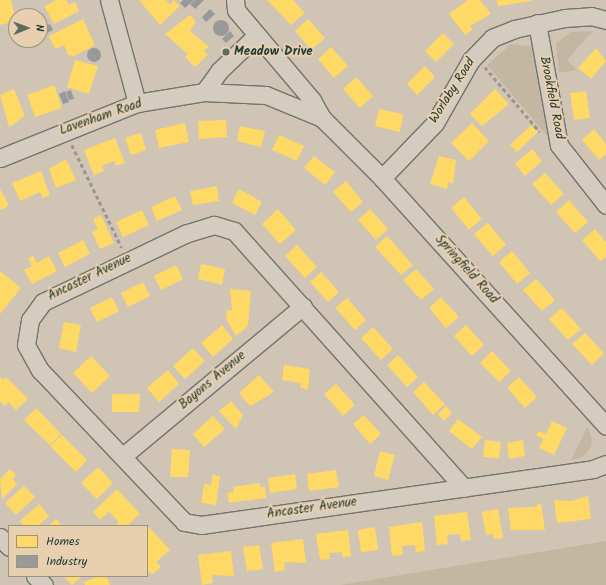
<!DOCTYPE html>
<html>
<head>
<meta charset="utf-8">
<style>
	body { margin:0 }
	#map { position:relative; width:606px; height:585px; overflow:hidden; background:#d0c4b4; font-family:Kalam,sans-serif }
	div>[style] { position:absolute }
	.green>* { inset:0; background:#c3b7a2 }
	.homes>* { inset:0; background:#ffd966 }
	.industry>* { inset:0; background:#999 }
	.round { border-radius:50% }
	.path>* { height:2.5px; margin-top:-1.25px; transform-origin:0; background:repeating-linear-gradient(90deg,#9a968d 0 4px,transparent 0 7px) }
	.roads { filter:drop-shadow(1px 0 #74746b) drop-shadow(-1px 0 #74746b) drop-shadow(0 1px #74746b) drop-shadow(0 -1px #74746b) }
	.minor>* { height:17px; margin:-8.5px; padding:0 8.5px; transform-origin:8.5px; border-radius:8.5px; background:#d5ccc0 }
	.dots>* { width:11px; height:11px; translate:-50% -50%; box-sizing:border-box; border:2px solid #e8cfb0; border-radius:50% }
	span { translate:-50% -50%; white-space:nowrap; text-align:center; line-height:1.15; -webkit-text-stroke:4px #e8cfb0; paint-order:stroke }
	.poi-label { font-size:13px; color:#1f3d34; font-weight:700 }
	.left { translate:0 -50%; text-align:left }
	.street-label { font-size:13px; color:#1f3d34 }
	.legend { position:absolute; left:8px; top:525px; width:140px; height:52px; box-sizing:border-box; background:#e8cfb0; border:1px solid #98957e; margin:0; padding:5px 7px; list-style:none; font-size:12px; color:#1f3d34 }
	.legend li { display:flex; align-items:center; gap:8px; height:20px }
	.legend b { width:20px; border:1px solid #98957e }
	.north { position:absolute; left:8px; top:8px; width:40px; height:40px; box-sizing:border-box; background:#e8cfb0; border:1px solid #98957e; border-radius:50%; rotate:89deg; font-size:11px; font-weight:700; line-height:16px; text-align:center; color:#1f3d34 }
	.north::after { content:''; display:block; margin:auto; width:14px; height:18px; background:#5d6c61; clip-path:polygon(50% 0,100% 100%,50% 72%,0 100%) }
</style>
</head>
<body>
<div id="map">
	<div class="green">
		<i style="clip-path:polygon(593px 31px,567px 60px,577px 70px,559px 73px,556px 43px,571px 32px)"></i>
		<i style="clip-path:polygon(511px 44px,535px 47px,553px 131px,548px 137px,487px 65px)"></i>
		<i style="clip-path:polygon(587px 427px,592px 438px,591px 447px,583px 457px,571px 460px)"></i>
		<i style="clip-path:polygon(606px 541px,606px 585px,340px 585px)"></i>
	</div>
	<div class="homes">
		<i style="clip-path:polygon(0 0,11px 0,16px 21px,0 25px)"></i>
		<i style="clip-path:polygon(56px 0,66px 0,69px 5px,75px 2px,79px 11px,54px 24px,44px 6px)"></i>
		<i style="clip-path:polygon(139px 0,166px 0,170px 4px,174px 0,180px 6px,160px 25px)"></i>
		<i style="clip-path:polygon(267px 0,293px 0,305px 13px,291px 25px)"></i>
		<i style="clip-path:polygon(468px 0,480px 0,491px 14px,470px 26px,473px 29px,465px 35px,449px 14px)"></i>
		<i style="clip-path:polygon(497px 0,531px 0,531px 1px,498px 6px)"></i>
		<i style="clip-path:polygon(190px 15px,196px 22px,190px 31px,209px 47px,204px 51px,208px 55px,195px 67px,185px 57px,188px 54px,165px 34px)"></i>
		<i style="clip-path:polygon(83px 19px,95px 45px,74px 56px,68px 55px,64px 45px,55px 49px,49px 36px)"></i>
		<i style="clip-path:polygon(308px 19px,325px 38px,311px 50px,295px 31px)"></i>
		<i style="clip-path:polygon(443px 33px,454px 44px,436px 62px,425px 51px)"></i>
		<i style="clip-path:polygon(331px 47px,348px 66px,334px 78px,318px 59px)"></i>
		<i style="clip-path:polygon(596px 48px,606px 61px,591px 79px,578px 68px)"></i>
		<i style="clip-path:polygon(75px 60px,98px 66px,89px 94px,67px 87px)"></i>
		<i style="clip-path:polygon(425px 66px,435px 77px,417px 95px,407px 84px)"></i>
		<i style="clip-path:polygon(356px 77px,373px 96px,360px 108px,343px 89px)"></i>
		<i style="clip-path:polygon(54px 85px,62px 108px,35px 117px,27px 95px)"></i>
		<i style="clip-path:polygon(14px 89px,25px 116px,9px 127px,0 95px)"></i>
		<i style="clip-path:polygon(495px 89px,509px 104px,482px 126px,470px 114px)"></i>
		<i style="clip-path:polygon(586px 91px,590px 118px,574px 120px,570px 93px)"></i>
		<i style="clip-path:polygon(379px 109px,403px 114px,400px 132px,375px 126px)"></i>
		<i style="clip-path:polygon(226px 120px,227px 137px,199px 139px,198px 121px)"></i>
		<i style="clip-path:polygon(185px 123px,189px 142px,159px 148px,155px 130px)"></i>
		<i style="clip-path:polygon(472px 123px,489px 141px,469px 161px,451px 143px)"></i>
		<i style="clip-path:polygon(531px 125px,538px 132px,517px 152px,510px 145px)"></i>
		<i style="clip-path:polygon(240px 126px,265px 131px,261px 147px,237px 141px)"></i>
		<i style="clip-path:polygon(594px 129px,606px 144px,606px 154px,599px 160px,582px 140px)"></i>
		<i style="clip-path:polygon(141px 133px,146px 150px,131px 155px,125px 138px)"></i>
		<i style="clip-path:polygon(279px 135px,304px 146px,297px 161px,272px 150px)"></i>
		<i style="clip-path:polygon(115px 138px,125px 163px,116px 166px,114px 161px,102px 166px,104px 171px,94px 175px,84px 150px)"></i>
		<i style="clip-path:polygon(532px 149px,542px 161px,525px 176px,515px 164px)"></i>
		<i style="clip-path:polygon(314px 156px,335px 172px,325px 185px,304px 168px)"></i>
		<i style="clip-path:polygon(439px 156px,456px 160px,453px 184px,448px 182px,447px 189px,430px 184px)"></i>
		<i style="clip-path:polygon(66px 159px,76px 180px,56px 188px,49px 169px)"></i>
		<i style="clip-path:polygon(41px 171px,50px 195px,43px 198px,40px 192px,20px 201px,12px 183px)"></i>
		<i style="clip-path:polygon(545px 173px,564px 194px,551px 205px,532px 184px)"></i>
		<i style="clip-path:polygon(346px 181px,363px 202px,351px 212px,333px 192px)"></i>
		<i style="clip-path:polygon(217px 186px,219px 201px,193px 205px,190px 191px)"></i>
		<i style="clip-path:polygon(0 189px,9px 206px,0 210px)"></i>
		<i style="clip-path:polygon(239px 189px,262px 202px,255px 215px,232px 203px)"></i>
		<i style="clip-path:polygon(175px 196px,182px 210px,157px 221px,151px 207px)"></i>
		<i style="clip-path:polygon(464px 197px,482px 219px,469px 230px,451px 208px)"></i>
		<i style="clip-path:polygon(569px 200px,588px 222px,575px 233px,556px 212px)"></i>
		<i style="clip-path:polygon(278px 209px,296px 230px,280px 244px,262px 224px)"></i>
		<i style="clip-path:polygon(370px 209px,388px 229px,376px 240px,358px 220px)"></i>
		<i style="clip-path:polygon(142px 210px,149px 225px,123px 237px,116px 222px)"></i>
		<i style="clip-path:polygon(101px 215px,114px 243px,100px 249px,92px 232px,98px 229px,93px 219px)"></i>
		<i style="clip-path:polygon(488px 223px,506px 245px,493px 256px,474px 234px)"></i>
		<i style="clip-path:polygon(595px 229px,606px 242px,606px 257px,600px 261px,582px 240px)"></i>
		<i style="clip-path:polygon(387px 236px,413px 265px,401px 275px,375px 247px)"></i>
		<i style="clip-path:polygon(83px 240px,90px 254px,65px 267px,58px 253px)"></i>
		<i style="clip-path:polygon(297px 245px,317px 267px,305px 278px,285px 256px)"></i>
		<i style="clip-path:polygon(512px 251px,530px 273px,517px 284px,499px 262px)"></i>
		<i style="clip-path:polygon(33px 256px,37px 263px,49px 256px,57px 271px,32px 284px,24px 270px,32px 266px,28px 258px)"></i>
		<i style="clip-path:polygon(201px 264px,225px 269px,222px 285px,198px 279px)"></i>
		<i style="clip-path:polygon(176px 265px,183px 279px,161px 290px,154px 276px)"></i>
		<i style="clip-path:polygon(416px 269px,434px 289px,421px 300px,403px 280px)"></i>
		<i style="clip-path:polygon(0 271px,21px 288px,0 314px)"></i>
		<i style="clip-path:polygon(321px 272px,339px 292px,328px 302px,310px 282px)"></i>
		<i style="clip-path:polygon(536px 279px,555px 300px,542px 311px,523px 290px)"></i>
		<i style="clip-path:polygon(143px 282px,150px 296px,128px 307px,121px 293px)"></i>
		<i style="clip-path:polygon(230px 289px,251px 291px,248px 326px,236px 336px,226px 319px,227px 310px,232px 311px)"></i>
		<i style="clip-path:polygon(112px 297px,119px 311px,97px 322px,90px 308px)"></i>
		<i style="clip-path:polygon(441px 297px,459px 317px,446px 328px,429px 308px)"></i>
		<i style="clip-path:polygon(347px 298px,366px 320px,355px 330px,335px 308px)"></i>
		<i style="clip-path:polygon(562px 308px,581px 329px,568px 340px,549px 319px)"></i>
		<i style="clip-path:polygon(64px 322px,81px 325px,76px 352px,59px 348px)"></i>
		<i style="clip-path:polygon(222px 325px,233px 339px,213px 357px,201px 343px)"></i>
		<i style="clip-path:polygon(466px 325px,484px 345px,472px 356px,454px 336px)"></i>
		<i style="clip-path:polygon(373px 327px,393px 349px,381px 360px,361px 338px)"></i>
		<i style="clip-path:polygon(585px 333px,604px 353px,592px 365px,572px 344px)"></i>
		<i style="clip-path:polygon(193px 348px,205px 361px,185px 379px,173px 366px)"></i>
		<i style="clip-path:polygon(492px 351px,511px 371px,499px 382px,480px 363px)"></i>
		<i style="clip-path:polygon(398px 355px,418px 377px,407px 387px,387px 365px)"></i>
		<i style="clip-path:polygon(91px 356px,110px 376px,92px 393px,73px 373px)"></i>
		<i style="clip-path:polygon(284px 365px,310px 369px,308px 389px,300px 388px,301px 383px,282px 380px)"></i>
		<i style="clip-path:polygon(168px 370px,179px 384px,159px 402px,147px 388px)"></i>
		<i style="clip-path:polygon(259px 375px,274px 392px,250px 406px,239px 393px)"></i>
		<i style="clip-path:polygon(0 377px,3px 380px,6px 377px,28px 399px,16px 410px,8px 402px,5px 406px,0 401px)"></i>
		<i style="clip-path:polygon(519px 377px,537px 397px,525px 408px,507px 388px)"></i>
		<i style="clip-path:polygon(424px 382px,445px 404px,433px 415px,413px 392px)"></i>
		<i style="clip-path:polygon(336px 384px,355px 405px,343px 416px,324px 394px)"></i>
		<i style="clip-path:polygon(112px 394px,140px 394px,139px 412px,112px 412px)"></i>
		<i style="clip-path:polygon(231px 401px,243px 415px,236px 429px,219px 411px)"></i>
		<i style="clip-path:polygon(446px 406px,452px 413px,444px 421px,438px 414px)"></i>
		<i style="clip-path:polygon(36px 408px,61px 434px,50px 445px,24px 420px)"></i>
		<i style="clip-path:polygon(364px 415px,381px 434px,370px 444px,353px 424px)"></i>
		<i style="clip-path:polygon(213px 416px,225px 429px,204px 447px,193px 434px)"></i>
		<i style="clip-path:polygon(458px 419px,482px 437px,472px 449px,449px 431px)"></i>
		<i style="clip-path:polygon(552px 421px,567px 428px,554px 455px,539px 448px,543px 439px,536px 435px,539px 431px,546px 434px)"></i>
		<i style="clip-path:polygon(62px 435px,87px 460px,76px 472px,50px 446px)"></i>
		<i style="clip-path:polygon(485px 440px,501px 442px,499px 458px,483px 457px)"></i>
		<i style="clip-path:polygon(523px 440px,525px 456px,509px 459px,507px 443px)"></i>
		<i style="clip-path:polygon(172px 449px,190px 450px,188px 477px,170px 477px)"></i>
		<i style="clip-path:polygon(380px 451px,395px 455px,388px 480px,374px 476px)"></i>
		<i style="clip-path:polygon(98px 467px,113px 483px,97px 499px,81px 483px)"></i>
		<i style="clip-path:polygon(10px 469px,16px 475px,13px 479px,17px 484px,2px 499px,0 479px)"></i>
		<i style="clip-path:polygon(336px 470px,339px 487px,309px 491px,307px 474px)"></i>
		<i style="clip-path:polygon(295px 474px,297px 489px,270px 493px,268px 478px)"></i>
		<i style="clip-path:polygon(212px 475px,220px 476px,216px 505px,201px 503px,204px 484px,211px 485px)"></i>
		<i style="clip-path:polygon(260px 483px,260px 487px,265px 487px,266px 498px,229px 503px,227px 493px,234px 492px,233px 487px)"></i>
		<i style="clip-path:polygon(24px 486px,35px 497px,16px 515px,5px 503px)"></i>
		<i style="clip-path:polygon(117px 489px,140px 514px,127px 526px,117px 526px,118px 521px,109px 512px,100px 520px,93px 512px)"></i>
		<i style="clip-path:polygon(588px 496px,591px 519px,557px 523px,554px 500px,571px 501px)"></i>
		<i style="clip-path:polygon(541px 503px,545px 530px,511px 530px,508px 508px,534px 507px)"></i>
		<i style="clip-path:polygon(39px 504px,49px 516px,38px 526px,24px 526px,20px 521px)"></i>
		<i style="clip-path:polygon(498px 509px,503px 538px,494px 539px,493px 534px,486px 535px,482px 512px)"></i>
		<i style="clip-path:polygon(467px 512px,471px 540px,461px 541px,460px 534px,447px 535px,448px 544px,437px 545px,434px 516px)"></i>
		<i style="clip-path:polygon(56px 519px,62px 526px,48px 526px)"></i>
		<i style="clip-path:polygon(422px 522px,425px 551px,416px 552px,415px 545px,402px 546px,403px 555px,392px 556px,389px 527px)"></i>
		<i style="clip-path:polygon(147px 525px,170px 550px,156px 562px,161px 567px,153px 574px,147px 571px)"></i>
		<i style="clip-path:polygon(375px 527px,378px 550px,361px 552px,358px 530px)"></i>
		<i style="clip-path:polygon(348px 530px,351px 556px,342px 557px,342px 552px,329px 553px,330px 559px,320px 560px,316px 534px)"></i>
		<i style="clip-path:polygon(303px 539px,306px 563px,284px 562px,285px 570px,275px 572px,271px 543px)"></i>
		<i style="clip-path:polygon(259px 545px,263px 569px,247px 571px,243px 547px)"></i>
		<i style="clip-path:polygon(231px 551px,234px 576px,212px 575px,213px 583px,202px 585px,198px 555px)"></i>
		<i style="clip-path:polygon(64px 576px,82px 576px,72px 585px)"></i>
		<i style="clip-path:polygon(99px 576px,106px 576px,110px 585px,85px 585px,84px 582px)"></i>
	</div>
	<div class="industry">
		<i style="clip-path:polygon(183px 0,194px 0,185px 8px,180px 3px)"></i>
		<i style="clip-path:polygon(195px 0,204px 0,195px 9px,190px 4px)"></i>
		<i style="clip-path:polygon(210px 9px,215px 14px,206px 22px,202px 17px)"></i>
		<i class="round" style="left:213px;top:20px;width:16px;height:16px"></i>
		<i style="clip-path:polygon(50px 24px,53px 30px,40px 36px,40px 28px)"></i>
		<i style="clip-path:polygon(230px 31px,234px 36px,226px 43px,222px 39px)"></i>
		<i class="round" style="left:87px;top:48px;width:14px;height:14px"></i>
		<i style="clip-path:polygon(71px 90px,74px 99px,69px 100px,66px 92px)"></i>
		<i style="clip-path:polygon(65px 91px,69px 102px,63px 104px,59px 94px)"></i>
	</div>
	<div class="path">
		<i style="left:485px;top:67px;width:85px;rotate:49.8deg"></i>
		<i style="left:72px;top:145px;width:114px;rotate:64.1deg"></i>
	</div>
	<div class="roads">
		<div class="minor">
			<i style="left:109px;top:0;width:107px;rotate:74.8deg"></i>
			<i style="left:235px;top:0;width:10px;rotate:84deg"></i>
			<i style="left:236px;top:10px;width:118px;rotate:49.8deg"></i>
			<i style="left:312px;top:100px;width:21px;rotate:61deg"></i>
			<i style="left:537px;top:23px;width:124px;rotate:79.8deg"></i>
			<i style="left:559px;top:145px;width:76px;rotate:51.9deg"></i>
			<i style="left:204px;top:92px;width:26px;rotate:-54deg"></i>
			<i style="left:219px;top:71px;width:52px;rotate:-43.5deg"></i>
			<i style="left:0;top:158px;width:148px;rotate:-21.9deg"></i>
			<i style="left:137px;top:103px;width:68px;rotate:-9.3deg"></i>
			<i style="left:204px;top:92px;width:62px;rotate:2.8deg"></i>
			<i style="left:266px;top:95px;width:61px;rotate:22.3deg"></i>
			<i style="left:322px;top:118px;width:85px;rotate:45deg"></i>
			<i style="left:382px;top:178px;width:334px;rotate:47.9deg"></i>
			<i style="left:382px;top:178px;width:76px;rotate:-46.1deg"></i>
			<i style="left:435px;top:123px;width:73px;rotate:-60.3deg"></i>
			<i style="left:471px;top:60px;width:30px;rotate:-46deg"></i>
			<i style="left:492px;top:38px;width:24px;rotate:-22deg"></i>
			<i style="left:514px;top:29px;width:52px;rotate:-12.2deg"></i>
			<i style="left:565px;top:18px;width:26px;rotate:-4deg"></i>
			<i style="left:591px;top:16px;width:16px;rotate:15deg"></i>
			<i style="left:123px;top:456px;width:234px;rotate:-39.8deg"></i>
			<i style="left:464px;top:488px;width:345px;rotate:-131.8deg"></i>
			<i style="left:234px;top:231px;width:21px;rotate:-163deg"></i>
			<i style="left:214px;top:225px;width:28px;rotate:163deg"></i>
			<i style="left:187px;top:233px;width:160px;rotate:154.4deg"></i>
			<i style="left:43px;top:302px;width:22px;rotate:126deg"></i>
			<i style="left:30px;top:320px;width:25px;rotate:99deg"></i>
			<i style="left:26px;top:345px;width:29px;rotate:61deg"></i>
			<i style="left:40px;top:370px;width:209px;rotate:46.5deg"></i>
			<i style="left:184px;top:522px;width:17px;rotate:10deg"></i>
			<i style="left:201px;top:525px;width:396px;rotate:-8.1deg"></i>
			<i style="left:593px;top:469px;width:14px;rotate:-21deg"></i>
			<i style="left:0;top:537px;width:13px;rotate:48deg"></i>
			<i style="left:35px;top:576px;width:13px;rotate:45deg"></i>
		</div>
	</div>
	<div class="dots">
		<i style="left:226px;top:52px;background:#5d6c61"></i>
	</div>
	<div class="poi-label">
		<span class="left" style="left:234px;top:52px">Meadow Drive</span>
	</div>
	<div class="street-label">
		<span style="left:453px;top:91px;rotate:-58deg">Worlaby Road</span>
		<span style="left:551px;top:98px;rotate:79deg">Brookfield Road</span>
		<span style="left:101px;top:118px;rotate:-19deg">Lavenham Road</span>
		<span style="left:466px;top:270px;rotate:48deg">Springfield Road</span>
		<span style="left:90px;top:278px;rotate:-26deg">Ancaster Avenue</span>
		<span style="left:213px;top:381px;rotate:-40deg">Bayons Avenue</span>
		<span style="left:312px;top:509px;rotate:-8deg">Ancaster Avenue</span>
	</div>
	<ul class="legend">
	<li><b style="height:11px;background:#ffd966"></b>Homes</li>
	<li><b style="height:11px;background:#999"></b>Industry</li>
	</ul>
	<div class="north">N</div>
</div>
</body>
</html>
